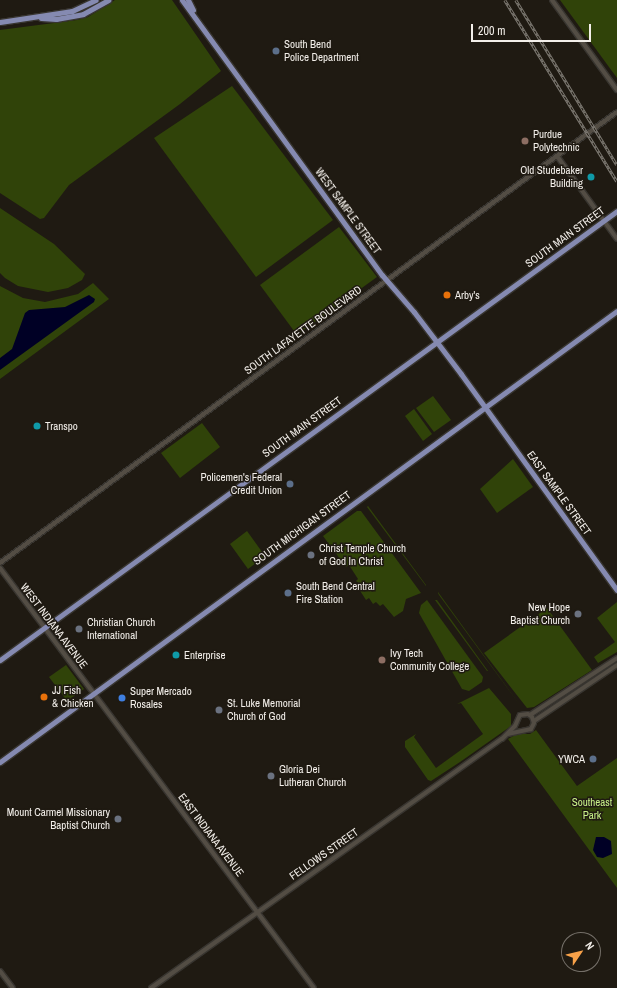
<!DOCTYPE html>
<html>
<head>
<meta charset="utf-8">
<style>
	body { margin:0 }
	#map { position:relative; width:617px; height:988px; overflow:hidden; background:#1f1a12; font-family:"Archivo Narrow",sans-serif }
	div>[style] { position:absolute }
	.green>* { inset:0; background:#304309 }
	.water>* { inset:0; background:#000025 }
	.roads { filter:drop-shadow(1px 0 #383530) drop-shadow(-1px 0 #383530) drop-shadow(0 1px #383530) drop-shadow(0 -1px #383530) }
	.minor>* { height:4px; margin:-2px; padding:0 2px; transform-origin:2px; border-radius:2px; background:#534d44 }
	.major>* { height:5px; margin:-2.5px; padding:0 2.5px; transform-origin:2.5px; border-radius:2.5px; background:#858ab1 }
	.rail>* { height:2.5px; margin-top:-1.25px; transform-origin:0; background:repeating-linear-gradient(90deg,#1f1a12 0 3px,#7e7a73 0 6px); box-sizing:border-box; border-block:1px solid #7e7a73 }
	.dots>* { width:11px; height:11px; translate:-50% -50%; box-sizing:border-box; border:2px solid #1f1a12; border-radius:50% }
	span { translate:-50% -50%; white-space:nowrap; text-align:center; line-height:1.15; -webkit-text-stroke:3px #1f1a12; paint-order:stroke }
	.poi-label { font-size:11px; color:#f3efea }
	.left { translate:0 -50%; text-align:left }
	.right { translate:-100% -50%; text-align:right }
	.street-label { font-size:11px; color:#f3efea }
	.park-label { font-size:11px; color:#c8f188 }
	.north { position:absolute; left:561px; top:932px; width:40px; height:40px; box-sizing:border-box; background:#1f1a12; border:1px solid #746f68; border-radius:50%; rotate:55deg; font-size:11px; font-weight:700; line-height:16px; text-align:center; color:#f3efea }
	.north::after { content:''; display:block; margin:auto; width:14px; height:18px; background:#f7a149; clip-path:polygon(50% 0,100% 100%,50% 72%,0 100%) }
	.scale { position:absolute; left:471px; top:24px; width:120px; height:18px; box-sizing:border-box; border:2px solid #f3efea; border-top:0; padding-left:5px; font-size:12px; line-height:14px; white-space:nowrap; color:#f3efea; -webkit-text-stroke:3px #1f1a12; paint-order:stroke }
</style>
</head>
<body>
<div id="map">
	<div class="green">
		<i style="clip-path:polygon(115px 0,172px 0,221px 71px,180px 104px,69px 185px,44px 218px,40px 219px,0 193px,0 30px,77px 20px,88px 17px)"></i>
		<i style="clip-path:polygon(560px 0,617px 0,617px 78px)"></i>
		<i style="clip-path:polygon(232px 86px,333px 220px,256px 277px,154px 138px)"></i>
		<i style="clip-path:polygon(0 208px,54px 244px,85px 274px,82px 280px,68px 288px,48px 292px,18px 286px,5px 278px,0 273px)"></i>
		<i style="clip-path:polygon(339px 227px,377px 277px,297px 335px,260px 285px)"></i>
		<i style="clip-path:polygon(93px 283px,109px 299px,0 379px,0 286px,23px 298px,45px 302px,78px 294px)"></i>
		<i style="clip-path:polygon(433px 396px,451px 420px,434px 432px,416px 408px)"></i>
		<i style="clip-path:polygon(414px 409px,432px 434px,423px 441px,405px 416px)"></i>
		<i style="clip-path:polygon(202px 423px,220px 447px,180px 478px,161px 453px)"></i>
		<i style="clip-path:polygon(513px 459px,533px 487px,497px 513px,480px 489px)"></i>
		<i style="clip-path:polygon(368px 506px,426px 585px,426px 586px,367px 507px)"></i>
		<i style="clip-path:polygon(357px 511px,361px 511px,421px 593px,406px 599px,403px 611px,394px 617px,383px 604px,380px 606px,376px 602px,373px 604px,369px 598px,366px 600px,357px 586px,360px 584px,356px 581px,358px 579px,349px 565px,346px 567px,323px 536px)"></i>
		<i style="clip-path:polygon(247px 531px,265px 556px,248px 569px,230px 544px)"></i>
		<i style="clip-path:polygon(438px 593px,438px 592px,522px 708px,439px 595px)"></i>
		<i style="clip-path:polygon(427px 600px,483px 677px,482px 682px,469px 691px,462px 689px,419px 613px,421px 605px)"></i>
		<i style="clip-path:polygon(435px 600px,437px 600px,488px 671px,487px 671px)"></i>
		<i style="clip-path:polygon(617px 602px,617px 652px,598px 663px,594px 657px,615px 642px,597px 618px)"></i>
		<i style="clip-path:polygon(547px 608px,592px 670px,534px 707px,527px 708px,484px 653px)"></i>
		<i style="clip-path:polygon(66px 665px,84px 689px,67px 701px,49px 677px)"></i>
		<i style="clip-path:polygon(489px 688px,511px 714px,511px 726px,460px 762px,431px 781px,428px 780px,405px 747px,405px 741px,416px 734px,414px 737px,436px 768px,483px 734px,461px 703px,457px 704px)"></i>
		<i style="clip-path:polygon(536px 730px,577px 786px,617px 758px,617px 888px,508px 739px,517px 734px,530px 734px)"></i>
	</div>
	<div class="water">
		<i style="clip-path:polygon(89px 295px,95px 299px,94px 302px,0 370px,0 358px,12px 349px,25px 313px,29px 310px,65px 307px)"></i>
		<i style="clip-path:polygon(596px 837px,604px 837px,611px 841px,612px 854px,603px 858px,597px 857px,593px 850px)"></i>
	</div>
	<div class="roads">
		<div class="minor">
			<i style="left:552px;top:0;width:111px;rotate:54.2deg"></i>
			<i style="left:557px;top:156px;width:102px;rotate:54.1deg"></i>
			<i style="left:0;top:563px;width:764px;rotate:-36.17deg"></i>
			<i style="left:0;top:568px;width:524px;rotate:53.22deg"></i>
			<i style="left:530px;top:715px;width:104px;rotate:-33.2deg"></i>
			<i style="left:534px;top:721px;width:100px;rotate:-34deg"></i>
			<i style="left:0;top:971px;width:21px;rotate:53deg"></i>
			<i style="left:151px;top:988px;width:430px;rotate:-35.4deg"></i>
			<i style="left:502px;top:739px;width:18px;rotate:-45deg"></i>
			<i style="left:515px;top:726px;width:12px;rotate:-66deg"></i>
			<i style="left:520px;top:715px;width:8px;rotate:-7deg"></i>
			<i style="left:528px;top:714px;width:5px;rotate:37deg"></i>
			<i style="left:532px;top:717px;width:6px;rotate:72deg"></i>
			<i style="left:534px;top:723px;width:7px;rotate:117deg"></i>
			<i style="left:531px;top:729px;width:24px;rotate:168deg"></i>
		</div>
		<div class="major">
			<i style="left:182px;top:0;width:340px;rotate:54deg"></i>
			<i style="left:382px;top:275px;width:49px;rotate:49.1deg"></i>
			<i style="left:414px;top:312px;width:78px;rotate:52.8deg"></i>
			<i style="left:461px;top:374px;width:266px;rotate:54.2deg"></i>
			<i style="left:188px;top:0;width:11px;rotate:63deg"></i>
			<i style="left:41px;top:18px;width:15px;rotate:4deg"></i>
			<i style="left:56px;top:19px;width:27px;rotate:-10deg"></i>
			<i style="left:83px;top:14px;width:29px;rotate:-29deg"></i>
			<i style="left:0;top:22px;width:73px;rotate:-8.7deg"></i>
			<i style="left:72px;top:11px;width:26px;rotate:-25deg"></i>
			<i style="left:0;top:660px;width:763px;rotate:-36.04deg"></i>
			<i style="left:0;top:762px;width:764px;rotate:-36.17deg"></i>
		</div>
	</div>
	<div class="rail">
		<i style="left:505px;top:0;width:213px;rotate:58.3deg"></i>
		<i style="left:516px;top:0;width:193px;rotate:58.5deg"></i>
	</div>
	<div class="dots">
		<i style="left:276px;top:51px;background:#5c6f8a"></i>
		<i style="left:525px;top:141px;background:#8d6e63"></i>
		<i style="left:591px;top:177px;background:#0f9aa8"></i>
		<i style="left:447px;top:295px;background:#e8710a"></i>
		<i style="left:37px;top:426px;background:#0f9aa8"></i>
		<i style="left:290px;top:484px;background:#5c6f8a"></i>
		<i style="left:311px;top:555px;background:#6b7280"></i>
		<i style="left:288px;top:593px;background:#5c6f8a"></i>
		<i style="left:578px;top:614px;background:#6b7280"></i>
		<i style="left:79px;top:629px;background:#6b7280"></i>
		<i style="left:176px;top:655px;background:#0f9aa8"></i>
		<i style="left:382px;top:660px;background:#8d6e63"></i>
		<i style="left:44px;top:697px;background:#e8710a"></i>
		<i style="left:122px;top:698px;background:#3f7fe0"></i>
		<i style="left:219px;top:710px;background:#6b7280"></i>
		<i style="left:593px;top:759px;background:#5c6f8a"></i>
		<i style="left:271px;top:776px;background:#6b7280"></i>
		<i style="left:118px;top:819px;background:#6b7280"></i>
	</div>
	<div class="poi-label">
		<span class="left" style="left:284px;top:51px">South Bend<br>Police Department</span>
		<span class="left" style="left:533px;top:141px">Purdue<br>Polytechnic</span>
		<span class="right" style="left:583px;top:177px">Old Studebaker<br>Building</span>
		<span class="left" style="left:455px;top:295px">Arby's</span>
		<span class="left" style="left:45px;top:426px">Transpo</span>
		<span class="right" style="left:282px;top:484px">Policemen's Federal<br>Credit Union</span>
		<span class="left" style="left:319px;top:555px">Christ Temple Church<br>of God In Christ</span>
		<span class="left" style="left:296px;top:593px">South Bend Central<br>Fire Station</span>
		<span class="right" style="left:570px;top:614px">New Hope<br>Baptist Church</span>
		<span class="left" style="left:87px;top:629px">Christian Church<br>International</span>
		<span class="left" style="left:390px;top:660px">Ivy Tech<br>Community College</span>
		<span class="left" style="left:184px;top:655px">Enterprise</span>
		<span class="left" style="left:52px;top:697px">JJ Fish<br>&amp; Chicken</span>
		<span class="left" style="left:130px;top:698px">Super Mercado<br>Rosales</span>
		<span class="left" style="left:227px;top:710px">St. Luke Memorial<br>Church of God</span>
		<span class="right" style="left:585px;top:759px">YWCA</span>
		<span class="left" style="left:279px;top:776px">Gloria Dei<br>Lutheran Church</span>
		<span class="right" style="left:110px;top:819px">Mount Carmel Missionary<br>Baptist Church</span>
	</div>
	<div class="street-label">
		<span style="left:348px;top:211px;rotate:54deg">WEST SAMPLE STREET</span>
		<span style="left:565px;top:237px;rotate:-36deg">SOUTH MAIN STREET</span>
		<span style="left:303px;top:330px;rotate:-36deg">SOUTH LAFAYETTE BOULEVARD</span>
		<span style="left:302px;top:427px;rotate:-36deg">SOUTH MAIN STREET</span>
		<span style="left:559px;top:493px;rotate:54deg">EAST SAMPLE STREET</span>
		<span style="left:302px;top:528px;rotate:-36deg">SOUTH MICHIGAN STREET</span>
		<span style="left:54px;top:626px;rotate:53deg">WEST INDIANA AVENUE</span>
		<span style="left:211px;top:835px;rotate:53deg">EAST INDIANA AVENUE</span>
		<span style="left:324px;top:854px;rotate:-35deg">FELLOWS STREET</span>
	</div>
	<div class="park-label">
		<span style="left:592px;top:809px">Southeast<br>Park</span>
	</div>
	<div class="north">N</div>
	<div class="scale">200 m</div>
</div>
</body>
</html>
